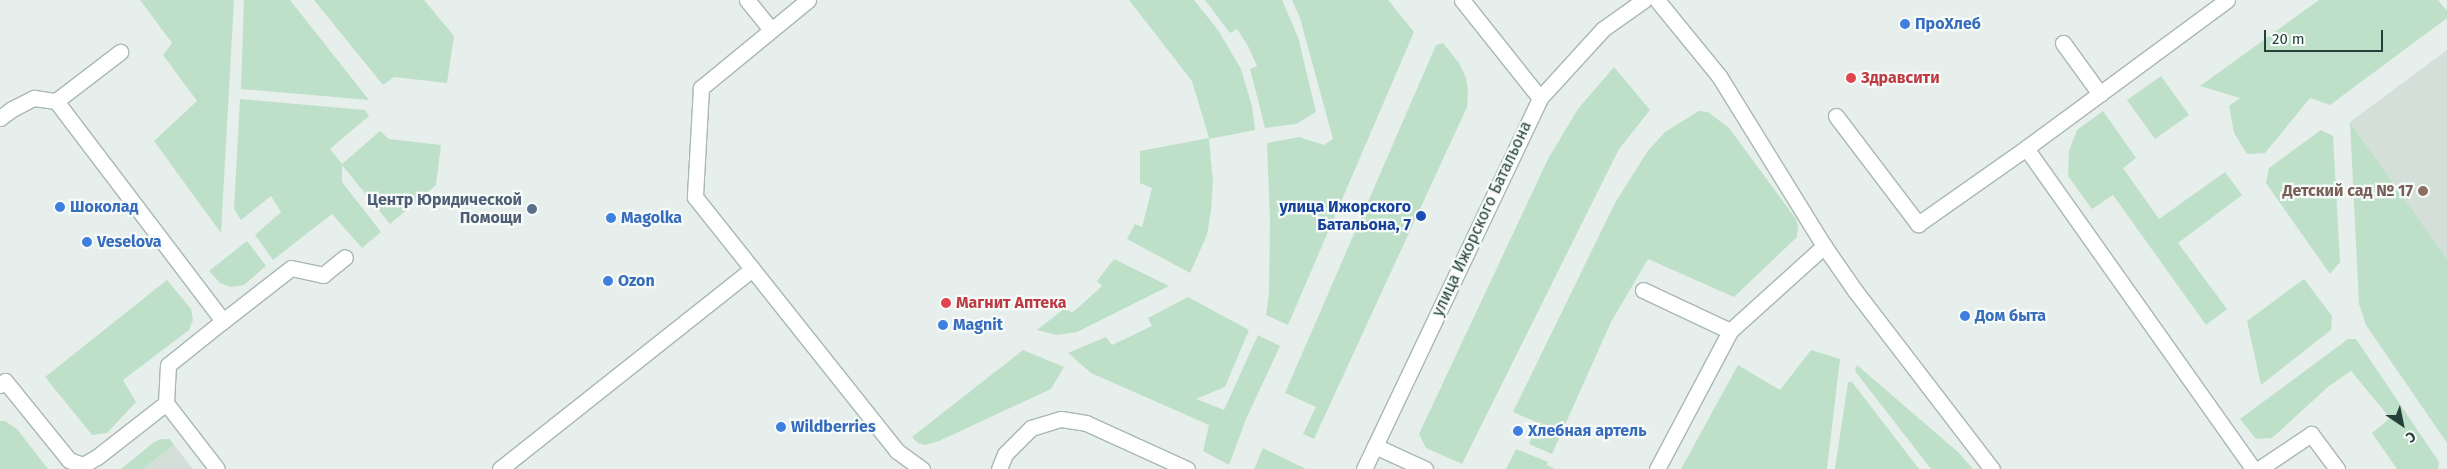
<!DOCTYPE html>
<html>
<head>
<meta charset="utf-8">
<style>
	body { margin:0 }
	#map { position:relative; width:2447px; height:469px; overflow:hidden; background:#e6efeb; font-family:"Fira Sans",sans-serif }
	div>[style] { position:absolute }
	.built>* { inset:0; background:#d4dfda }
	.green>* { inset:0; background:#bfe0c8 }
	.roads { filter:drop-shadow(1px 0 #a8b8b2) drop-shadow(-1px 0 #a8b8b2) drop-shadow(0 1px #a8b8b2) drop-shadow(0 -1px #a8b8b2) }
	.service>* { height:15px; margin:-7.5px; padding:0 7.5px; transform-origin:7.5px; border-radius:7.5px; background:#fff }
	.minor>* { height:15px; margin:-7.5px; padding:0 7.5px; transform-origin:7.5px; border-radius:7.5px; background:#fff }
	.dots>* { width:14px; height:14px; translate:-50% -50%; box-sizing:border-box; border:2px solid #f7fbf9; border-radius:50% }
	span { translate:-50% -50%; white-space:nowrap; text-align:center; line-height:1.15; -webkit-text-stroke:4.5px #f7fbf9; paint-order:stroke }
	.shop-label { font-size:16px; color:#366cbe; font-weight:700 }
	.left { translate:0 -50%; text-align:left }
	.health-label { font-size:16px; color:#be3a42; font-weight:700 }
	.education-label { font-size:16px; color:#785e54; font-weight:700 }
	.right { translate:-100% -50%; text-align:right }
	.service-label { font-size:16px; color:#4e5e75; font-weight:700 }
	.transit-label { font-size:16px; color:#164399; font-weight:700 }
	.street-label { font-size:16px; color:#24423a }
	.north { position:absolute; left:2377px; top:399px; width:50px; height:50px; -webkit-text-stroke:4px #f7fbf9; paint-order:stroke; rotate:146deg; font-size:14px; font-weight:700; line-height:20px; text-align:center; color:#24423a }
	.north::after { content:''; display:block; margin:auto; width:18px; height:22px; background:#24423a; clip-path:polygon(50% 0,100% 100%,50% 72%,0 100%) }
	.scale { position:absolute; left:2264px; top:30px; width:119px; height:22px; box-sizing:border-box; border:2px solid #24423a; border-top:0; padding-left:6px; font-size:15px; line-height:18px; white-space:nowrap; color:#24423a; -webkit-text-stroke:4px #f7fbf9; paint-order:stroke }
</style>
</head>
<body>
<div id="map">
	<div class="built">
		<i style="clip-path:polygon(2447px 50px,2447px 259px,2350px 122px)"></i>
		<i style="clip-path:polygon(174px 445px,193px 469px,143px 469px)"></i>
	</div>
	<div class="green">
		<i style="clip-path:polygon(140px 0,234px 0,221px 233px,154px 141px,197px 101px,163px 55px,172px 43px)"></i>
		<i style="clip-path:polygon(244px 0,290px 0,369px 100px,241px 89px)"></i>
		<i style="clip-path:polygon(314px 0,424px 0,454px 36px,447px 83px,394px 77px,383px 85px)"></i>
		<i style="clip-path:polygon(1129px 0,1194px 0,1218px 30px,1241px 69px,1252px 106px,1255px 130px,1209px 139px,1213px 182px,1211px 210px,1207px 235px,1190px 273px,1127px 239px,1135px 224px,1142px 227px,1152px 188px,1140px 183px,1140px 151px,1209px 138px,1192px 81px)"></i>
		<i style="clip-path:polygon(1205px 0,1282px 0,1298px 37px,1316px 112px,1296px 124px,1265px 128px,1250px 69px,1257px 66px,1248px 46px,1237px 29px,1230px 33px)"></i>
		<i style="clip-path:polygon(1292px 0,1388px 0,1414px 32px,1288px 325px,1266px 315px,1269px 292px,1270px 221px,1267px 143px,1299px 137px,1324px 145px,1333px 139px,1300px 18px)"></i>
		<i style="clip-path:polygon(2319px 0,2438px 0,2447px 11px,2447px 18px,2330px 105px,2310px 98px,2265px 153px,2247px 154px,2234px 133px,2229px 106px,2240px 98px,2200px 86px)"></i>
		<i style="clip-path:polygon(1443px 43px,1459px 63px,1466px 78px,1468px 91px,1467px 107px,1314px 439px,1303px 434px,1316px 407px,1285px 393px,1436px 45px)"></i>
		<i style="clip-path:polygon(1614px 67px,1650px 110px,1619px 149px,1462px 464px,1426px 448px,1419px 434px,1548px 159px,1578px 109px)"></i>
		<i style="clip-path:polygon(2161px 76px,2189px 115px,2155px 139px,2127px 100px)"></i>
		<i style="clip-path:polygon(240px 99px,365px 110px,369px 116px,330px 149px,342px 164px,380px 131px,389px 139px,441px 145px,436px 185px,390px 224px,342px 165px,342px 182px,381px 232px,362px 248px,332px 214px,273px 260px,255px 235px,281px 212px,271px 196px,241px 220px,234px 209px)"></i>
		<i style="clip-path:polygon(1699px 111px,1708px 112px,1729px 128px,1796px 219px,1798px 226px,1797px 237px,1734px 297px,1648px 259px,1611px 322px,1552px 454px,1529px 444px,1538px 423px,1513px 412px,1615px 203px,1647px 152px,1665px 132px)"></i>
		<i style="clip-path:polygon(2103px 111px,2136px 158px,2123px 168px,2159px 219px,2225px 172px,2242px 195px,2178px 243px,2227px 309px,2206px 325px,2113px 195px,2092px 209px,2068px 176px,2069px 151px,2077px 130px)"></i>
		<i style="clip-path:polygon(2350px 122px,2447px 259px,2447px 443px,2366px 325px,2359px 304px)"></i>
		<i style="clip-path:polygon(2321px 130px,2333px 136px,2340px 262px,2330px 274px,2266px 183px,2269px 168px)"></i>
		<i style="clip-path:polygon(247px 241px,266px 266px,244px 285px,231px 287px,220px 283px,209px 271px)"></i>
		<i style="clip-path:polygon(1114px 259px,1169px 286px,1077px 332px,1057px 335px,1037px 330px,1065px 308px,1072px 313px,1102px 286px,1097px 281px)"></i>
		<i style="clip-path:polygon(2304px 279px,2332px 316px,2331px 330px,2261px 385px,2247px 321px)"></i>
		<i style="clip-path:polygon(167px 280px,191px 309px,193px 320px,189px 330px,123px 380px,136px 402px,107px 433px,92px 435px,45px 377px)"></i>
		<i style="clip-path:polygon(1188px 297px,1249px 330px,1225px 387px,1196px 399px,1224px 410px,1258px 335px,1280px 346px,1246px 419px,1229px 465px,1203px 451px,1209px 425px,1091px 373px,1068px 353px,1106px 337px,1112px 345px,1152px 326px,1148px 318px)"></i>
		<i style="clip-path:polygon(2348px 339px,2356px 339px,2439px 462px,2438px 469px,2397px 469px,2372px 433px,2390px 418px,2351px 371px,2329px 386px,2272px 438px,2256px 439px,2240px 419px)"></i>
		<i style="clip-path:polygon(1023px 350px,1064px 367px,1051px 389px,939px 441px,925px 445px,918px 443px,912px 437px)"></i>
		<i style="clip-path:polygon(1811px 350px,1840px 359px,1827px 469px,1681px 469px,1738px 365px,1780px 390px)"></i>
		<i style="clip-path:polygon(1857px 365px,1958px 452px,1973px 469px,1931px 469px,1855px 371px)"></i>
		<i style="clip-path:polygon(1848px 382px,1852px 382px,1919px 469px,1835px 469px)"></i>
		<i style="clip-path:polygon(0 421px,5px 421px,17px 429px,48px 469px,0 469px)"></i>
		<i style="clip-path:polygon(162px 439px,170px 439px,174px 445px,143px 469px,121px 469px,154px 442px)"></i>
		<i style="clip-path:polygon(1263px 448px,1306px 469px,1254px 469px)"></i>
		<i style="clip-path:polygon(1516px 449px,1548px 462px,1547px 465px,1555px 469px,1506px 469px)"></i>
	</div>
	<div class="roads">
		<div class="service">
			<i style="left:747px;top:0;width:38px;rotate:51deg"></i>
			<i style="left:808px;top:0;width:139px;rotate:140.6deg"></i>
			<i style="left:701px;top:88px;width:109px;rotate:93.2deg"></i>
			<i style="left:695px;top:197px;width:325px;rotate:51.5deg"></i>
			<i style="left:897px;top:451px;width:31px;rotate:36deg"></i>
			<i style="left:1657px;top:0;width:98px;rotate:50.8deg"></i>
			<i style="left:1719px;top:76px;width:200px;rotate:58.3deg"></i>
			<i style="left:1824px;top:246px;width:56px;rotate:55.2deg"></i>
			<i style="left:1856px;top:292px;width:223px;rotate:52.5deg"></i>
			<i style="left:2227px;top:0;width:250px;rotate:143.6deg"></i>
			<i style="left:2026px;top:148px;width:393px;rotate:54.7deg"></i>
			<i style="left:2063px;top:43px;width:63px;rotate:54deg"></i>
			<i style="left:56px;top:101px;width:81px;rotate:-37.4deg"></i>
			<i style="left:1836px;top:116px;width:136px;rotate:52.8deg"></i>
			<i style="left:1918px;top:224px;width:132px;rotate:-35.1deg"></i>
			<i style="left:0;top:118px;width:15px;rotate:-37deg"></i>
			<i style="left:12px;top:109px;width:25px;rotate:-27deg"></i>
			<i style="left:34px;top:98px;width:22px;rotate:8deg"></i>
			<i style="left:56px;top:101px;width:276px;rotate:52.8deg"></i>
			<i style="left:1643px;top:290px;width:96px;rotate:25.2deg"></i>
			<i style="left:0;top:385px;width:6px;rotate:-39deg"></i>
			<i style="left:5px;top:381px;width:102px;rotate:51deg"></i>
			<i style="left:69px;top:460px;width:15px;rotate:20deg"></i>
			<i style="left:83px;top:465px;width:16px;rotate:-30deg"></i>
			<i style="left:97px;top:457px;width:88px;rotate:-38deg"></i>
			<i style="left:166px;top:403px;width:38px;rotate:-87deg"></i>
			<i style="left:168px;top:365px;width:70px;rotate:-38.7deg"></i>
			<i style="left:223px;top:321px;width:86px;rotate:-37.9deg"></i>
			<i style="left:291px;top:268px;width:33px;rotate:12deg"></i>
			<i style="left:323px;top:275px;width:28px;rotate:-39deg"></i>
			<i style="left:166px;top:403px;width:83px;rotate:52.3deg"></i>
			<i style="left:1375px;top:446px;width:55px;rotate:24.7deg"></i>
			<i style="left:500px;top:469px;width:322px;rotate:-38.4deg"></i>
			<i style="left:999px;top:469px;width:16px;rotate:-68deg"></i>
			<i style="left:1005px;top:454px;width:37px;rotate:-45deg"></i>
			<i style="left:1031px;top:428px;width:31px;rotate:-17deg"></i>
			<i style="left:1061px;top:419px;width:25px;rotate:9deg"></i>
			<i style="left:1086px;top:423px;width:111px;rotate:24.5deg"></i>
			<i style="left:1657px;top:469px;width:156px;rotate:-62.1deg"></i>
			<i style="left:1730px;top:331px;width:127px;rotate:-42.1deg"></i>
			<i style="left:2259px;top:469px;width:63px;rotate:-33.9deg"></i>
			<i style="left:2311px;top:434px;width:44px;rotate:53.4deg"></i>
		</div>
		<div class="minor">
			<i style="left:1462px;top:0;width:125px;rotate:51.5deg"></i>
			<i style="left:1364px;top:469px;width:411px;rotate:-64.6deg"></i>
			<i style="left:1540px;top:98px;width:93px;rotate:-47.6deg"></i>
			<i style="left:1603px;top:29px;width:50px;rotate:-35.3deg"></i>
		</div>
	</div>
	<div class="dots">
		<i style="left:1905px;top:24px;background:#3f7fe0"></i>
		<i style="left:1851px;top:78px;background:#e0444e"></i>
		<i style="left:2423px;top:191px;background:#8d6e63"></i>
		<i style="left:60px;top:207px;background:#3f7fe0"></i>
		<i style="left:532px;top:209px;background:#5c6f8a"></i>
		<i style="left:1421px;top:216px;background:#1a4fb4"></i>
		<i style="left:611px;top:218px;background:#3f7fe0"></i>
		<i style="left:87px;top:242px;background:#3f7fe0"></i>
		<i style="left:608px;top:281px;background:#3f7fe0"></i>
		<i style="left:946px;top:303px;background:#e0444e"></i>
		<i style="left:1965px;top:316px;background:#3f7fe0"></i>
		<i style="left:943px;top:325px;background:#3f7fe0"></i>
		<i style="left:781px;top:427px;background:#3f7fe0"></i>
		<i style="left:1518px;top:431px;background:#3f7fe0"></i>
	</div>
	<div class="shop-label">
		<span class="left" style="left:1915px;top:24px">ПроХлеб</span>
		<span class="left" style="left:70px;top:207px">Шоколад</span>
		<span class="left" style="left:621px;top:218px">Magolka</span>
		<span class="left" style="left:97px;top:242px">Veselova</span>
		<span class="left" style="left:618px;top:281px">Ozon</span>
		<span class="left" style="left:1975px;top:316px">Дом быта</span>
		<span class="left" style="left:953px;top:325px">Magnit</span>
		<span class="left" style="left:791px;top:427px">Wildberries</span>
		<span class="left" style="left:1528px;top:431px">Хлебная артель</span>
	</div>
	<div class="health-label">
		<span class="left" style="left:1861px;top:78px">Здравсити</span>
		<span class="left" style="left:956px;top:303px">Магнит Аптека</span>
	</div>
	<div class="education-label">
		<span class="right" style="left:2413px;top:191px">Детский сад № 17</span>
	</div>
	<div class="service-label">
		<span class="right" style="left:522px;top:209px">Центр Юридической<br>Помощи</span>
	</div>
	<div class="transit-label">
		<span class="right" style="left:1411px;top:216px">улица Ижорского<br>Батальона, 7</span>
	</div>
	<div class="street-label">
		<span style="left:1482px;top:219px;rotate:-65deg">улица Ижорского Батальона</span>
	</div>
	<div class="north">С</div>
	<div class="scale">20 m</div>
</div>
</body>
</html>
